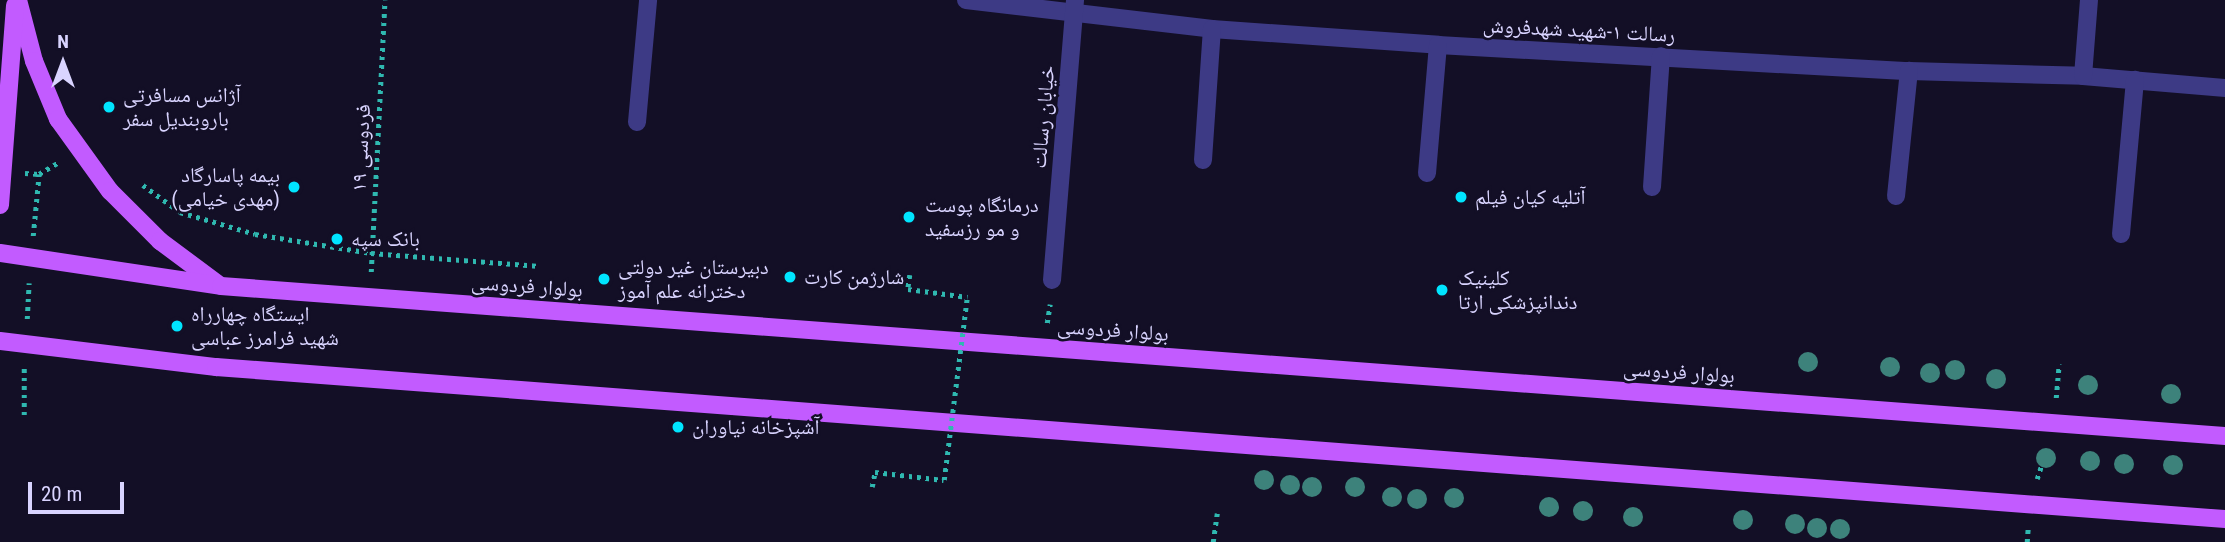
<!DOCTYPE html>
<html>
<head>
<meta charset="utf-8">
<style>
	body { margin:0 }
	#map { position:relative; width:2225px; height:542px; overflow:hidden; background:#130f26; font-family:"Roboto Condensed","Noto Naskh Arabic",sans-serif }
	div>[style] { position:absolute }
	.path>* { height:4.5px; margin-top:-2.25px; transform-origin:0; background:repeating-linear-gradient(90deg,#2fb8b0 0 3.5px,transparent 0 8.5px) }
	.minor>* { height:18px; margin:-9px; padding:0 9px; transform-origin:9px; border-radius:9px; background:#3d3a85 }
	.major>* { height:18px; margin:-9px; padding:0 9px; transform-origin:9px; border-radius:9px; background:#c25bff }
	.path-bridge>* { height:4.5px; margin-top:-2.25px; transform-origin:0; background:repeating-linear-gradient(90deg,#2fb8b0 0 3.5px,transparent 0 8.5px) }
	.trees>* { width:20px; height:20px; margin:-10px; border-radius:50%; background:#3d827b }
	.dots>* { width:19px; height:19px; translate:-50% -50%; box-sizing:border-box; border:4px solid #130f26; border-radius:50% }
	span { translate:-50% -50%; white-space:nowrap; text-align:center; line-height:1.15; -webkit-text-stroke:5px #130f26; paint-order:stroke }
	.street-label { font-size:21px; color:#d9d4ff }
	.poi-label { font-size:21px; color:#d9d4ff }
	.left { translate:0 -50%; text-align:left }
	.right { translate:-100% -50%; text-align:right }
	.north { position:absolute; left:28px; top:28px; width:70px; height:70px; -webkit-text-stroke:5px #130f26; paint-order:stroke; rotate:0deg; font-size:19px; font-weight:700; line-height:28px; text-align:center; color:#d9d4ff }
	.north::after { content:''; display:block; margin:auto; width:24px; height:32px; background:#d9d4ff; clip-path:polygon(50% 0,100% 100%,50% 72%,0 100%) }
	.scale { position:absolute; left:28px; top:482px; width:96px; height:32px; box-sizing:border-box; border:4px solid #d9d4ff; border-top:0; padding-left:9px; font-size:21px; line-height:24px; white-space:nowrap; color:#d9d4ff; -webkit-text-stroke:5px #130f26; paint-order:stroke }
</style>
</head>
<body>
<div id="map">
	<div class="path">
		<i style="left:25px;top:173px;width:14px;rotate:4deg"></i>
		<i style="left:39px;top:174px;width:23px;rotate:-31deg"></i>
		<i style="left:143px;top:185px;width:46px;rotate:36.1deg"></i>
		<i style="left:180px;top:212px;width:78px;rotate:16.3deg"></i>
		<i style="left:255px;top:234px;width:118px;rotate:9.3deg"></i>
		<i style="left:371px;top:253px;width:169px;rotate:4.4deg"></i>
		<i style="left:33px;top:236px;width:62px;rotate:-84.5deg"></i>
		<i style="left:371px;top:272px;width:272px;rotate:-87.1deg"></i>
		<i style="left:910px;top:275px;width:14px;rotate:98deg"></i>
		<i style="left:908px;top:289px;width:60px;rotate:7.7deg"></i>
		<i style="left:27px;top:319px;width:36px;rotate:-87deg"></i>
		<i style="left:1047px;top:323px;width:19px;rotate:-81deg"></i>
		<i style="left:2056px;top:398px;width:34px;rotate:-85deg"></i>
		<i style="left:24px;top:415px;width:48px;rotate:-90deg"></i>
		<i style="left:2037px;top:479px;width:33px;rotate:-72deg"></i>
		<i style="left:872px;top:487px;width:15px;rotate:-79deg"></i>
		<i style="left:875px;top:472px;width:69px;rotate:6.6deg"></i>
		<i style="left:1213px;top:542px;width:29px;rotate:-82deg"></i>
		<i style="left:2027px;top:542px;width:13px;rotate:-86deg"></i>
	</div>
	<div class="minor">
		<i style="left:966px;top:0;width:248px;rotate:6.7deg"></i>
		<i style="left:1212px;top:29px;width:227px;rotate:4deg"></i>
		<i style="left:1438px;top:45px;width:472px;rotate:3.2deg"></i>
		<i style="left:1909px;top:71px;width:174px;rotate:1.6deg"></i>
		<i style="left:2083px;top:76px;width:143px;rotate:4.8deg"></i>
		<i style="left:2083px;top:76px;width:76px;rotate:-85.5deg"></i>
		<i style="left:637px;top:122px;width:122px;rotate:-84.8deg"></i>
		<i style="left:1203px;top:160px;width:131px;rotate:-86.1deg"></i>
		<i style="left:1427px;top:173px;width:128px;rotate:-85.1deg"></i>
		<i style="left:1652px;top:187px;width:131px;rotate:-86.1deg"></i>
		<i style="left:1896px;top:196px;width:126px;rotate:-84.1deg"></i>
		<i style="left:2121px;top:234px;width:155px;rotate:-84.8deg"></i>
		<i style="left:1052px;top:280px;width:281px;rotate:-85.3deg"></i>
	</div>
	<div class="major">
		<i style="left:18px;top:0;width:63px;rotate:75.3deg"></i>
		<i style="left:34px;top:61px;width:63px;rotate:67.5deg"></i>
		<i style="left:58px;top:119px;width:89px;rotate:54.2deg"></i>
		<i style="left:110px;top:191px;width:71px;rotate:45deg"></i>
		<i style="left:160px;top:241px;width:72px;rotate:36.6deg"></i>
		<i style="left:0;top:205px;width:200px;rotate:-85.7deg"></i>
		<i style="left:0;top:253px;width:223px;rotate:8.5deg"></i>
		<i style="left:221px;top:286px;width:2010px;rotate:4.28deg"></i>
		<i style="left:0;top:341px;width:218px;rotate:6.9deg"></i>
		<i style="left:216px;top:367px;width:2015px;rotate:4.33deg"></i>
	</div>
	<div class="path-bridge">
		<i style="left:944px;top:480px;width:184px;rotate:-82.8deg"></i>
	</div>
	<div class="trees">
		<i style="left:1808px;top:362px"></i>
		<i style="left:1890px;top:367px"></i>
		<i style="left:1955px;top:370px"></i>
		<i style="left:1930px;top:373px"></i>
		<i style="left:1996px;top:379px"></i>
		<i style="left:2088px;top:385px"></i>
		<i style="left:2171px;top:394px"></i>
		<i style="left:2046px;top:458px"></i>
		<i style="left:2090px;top:461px"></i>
		<i style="left:2124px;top:464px"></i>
		<i style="left:2173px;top:465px"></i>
		<i style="left:1264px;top:480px"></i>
		<i style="left:1290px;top:485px"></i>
		<i style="left:1312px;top:487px"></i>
		<i style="left:1355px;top:487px"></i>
		<i style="left:1392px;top:497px"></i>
		<i style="left:1454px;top:498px"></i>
		<i style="left:1417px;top:499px"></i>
		<i style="left:1549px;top:507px"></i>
		<i style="left:1583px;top:511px"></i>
		<i style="left:1633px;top:517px"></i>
		<i style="left:1743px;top:520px"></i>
		<i style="left:1795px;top:524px"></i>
		<i style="left:1817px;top:528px"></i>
		<i style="left:1840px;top:529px"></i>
	</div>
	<div class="dots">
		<i style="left:109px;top:107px;background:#00e5ff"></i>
		<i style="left:294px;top:187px;background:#00e5ff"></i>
		<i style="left:1461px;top:197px;background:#00e5ff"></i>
		<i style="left:909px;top:217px;background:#00e5ff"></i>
		<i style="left:337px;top:239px;background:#00e5ff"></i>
		<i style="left:790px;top:277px;background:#00e5ff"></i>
		<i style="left:604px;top:279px;background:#00e5ff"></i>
		<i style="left:1442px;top:290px;background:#00e5ff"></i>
		<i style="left:177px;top:326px;background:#00e5ff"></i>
		<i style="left:678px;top:427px;background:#00e5ff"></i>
	</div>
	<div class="street-label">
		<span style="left:1579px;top:30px;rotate:3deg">رسالت ۱-شهید شهدفروش</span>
		<span style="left:1043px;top:117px;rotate:-85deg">خیابان رسالت</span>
		<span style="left:361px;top:148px;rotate:-87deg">فردوسی ۱۹</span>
		<span style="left:527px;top:286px;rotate:4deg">بولوار فردوسی</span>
		<span style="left:1113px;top:330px;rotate:4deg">بولوار فردوسی</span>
		<span style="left:1679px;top:372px;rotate:4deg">بولوار فردوسی</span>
	</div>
	<div class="poi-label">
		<span class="left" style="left:123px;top:107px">آژانس مسافرتی<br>باروبندیل سفر</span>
		<span class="right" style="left:280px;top:187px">بیمه پاسارگاد<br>(مهدی خیامی)</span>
		<span class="left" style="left:1475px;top:197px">آتلیه کیان فیلم</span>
		<span class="left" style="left:925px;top:217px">درمانگاه پوست<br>و مو رزسفید</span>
		<span class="left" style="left:351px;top:239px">بانک سپه</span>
		<span class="left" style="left:618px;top:279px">دبیرستان غیر دولتی<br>دخترانه علم آموز</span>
		<span class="left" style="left:804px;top:277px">شارژمن کارت</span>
		<span class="left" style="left:1458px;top:290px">کلینیک<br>دندانپزشکی ارتا</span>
		<span class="left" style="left:191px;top:326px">ایستگاه چهارراه<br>شهید فرامرز عباسی</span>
		<span class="left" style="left:692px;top:427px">آشپزخانه نیاوران</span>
	</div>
	<div class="north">N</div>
	<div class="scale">20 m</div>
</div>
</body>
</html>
